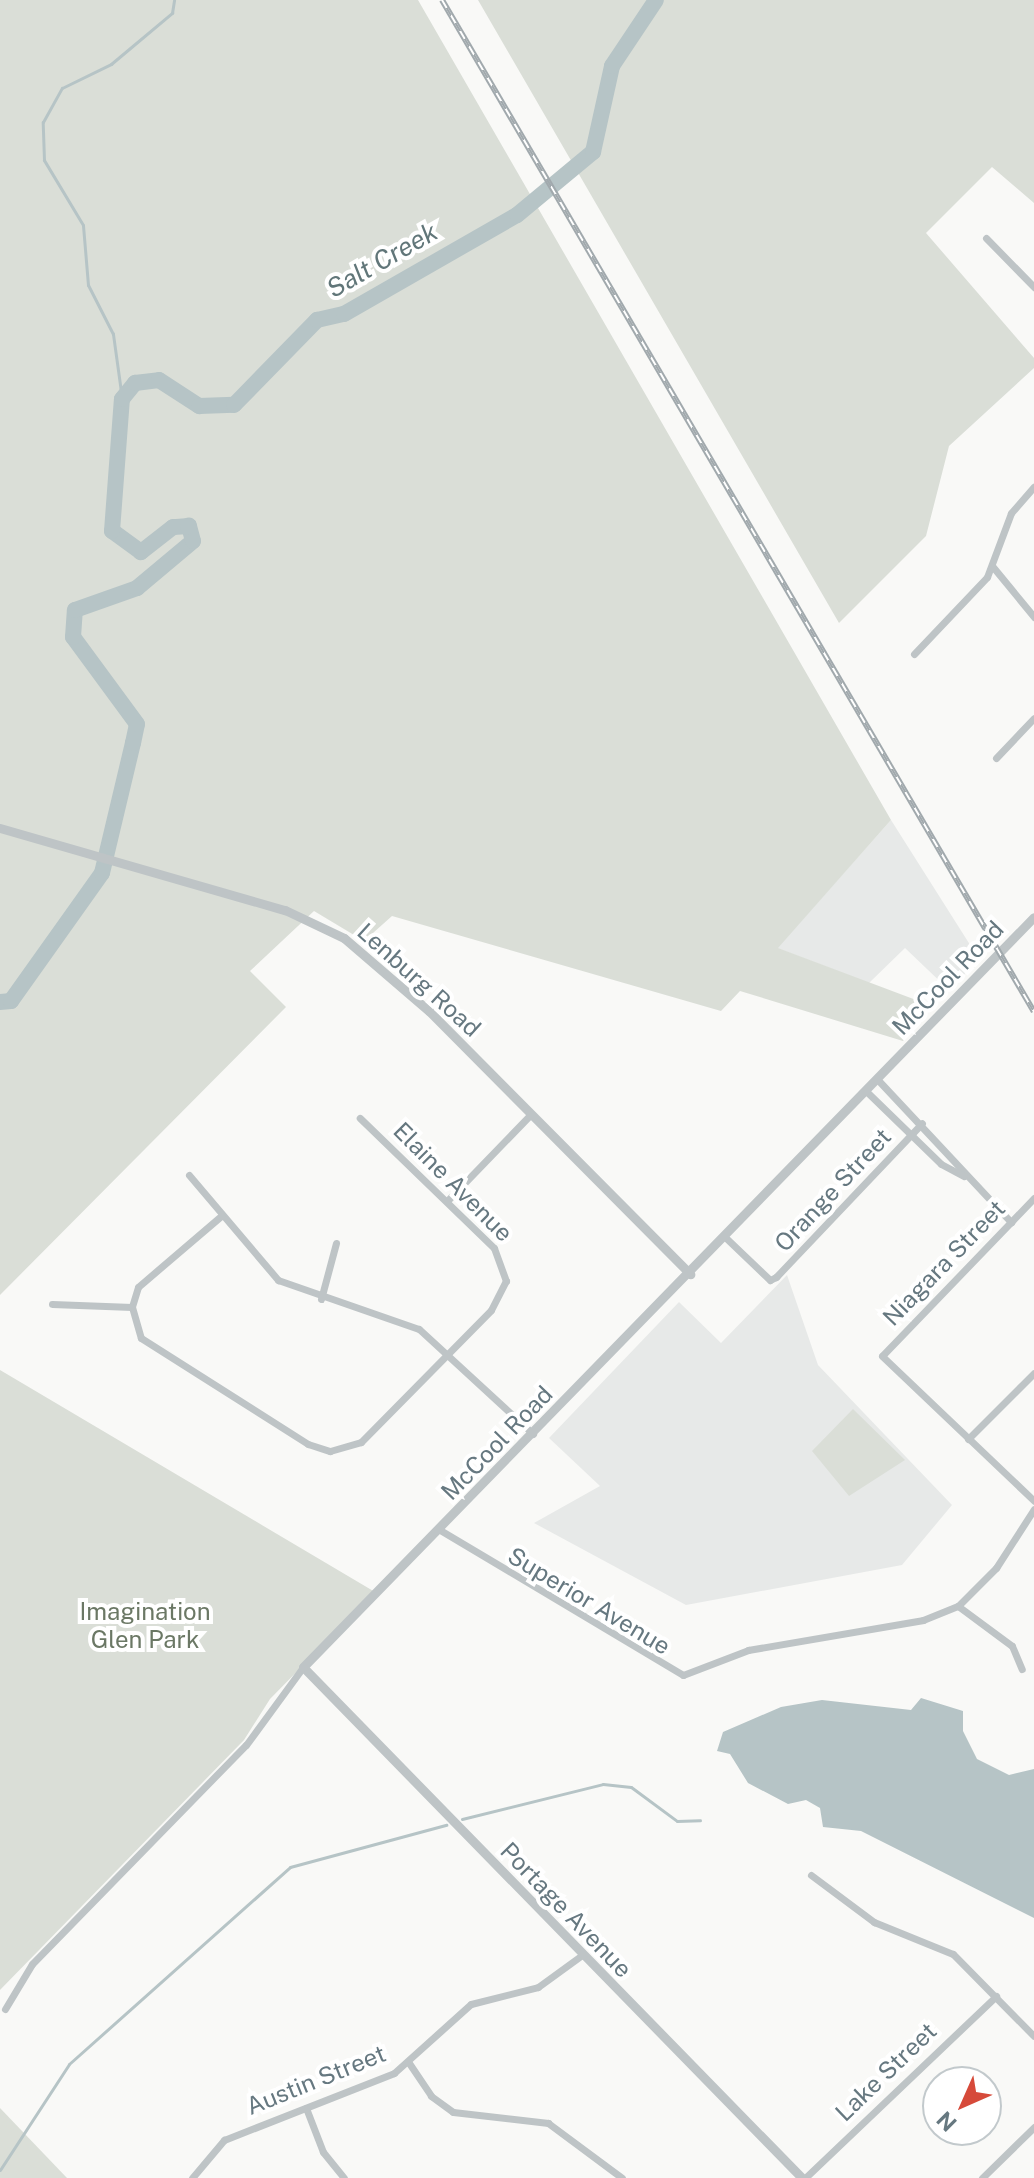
<!DOCTYPE html>
<html>
<head>
<meta charset="utf-8">
<style>
	body { margin:0 }
	#map { position:relative; width:1034px; height:2178px; overflow:hidden; background:#f9f9f7; font-family:"Public Sans",sans-serif }
	div>[style] { position:absolute }
	.built>* { inset:0; background:#e7e9e8 }
	.green>* { inset:0; background:#daded7 }
	.water>* { inset:0; background:#b6c4c6 }
	.stream>* { height:3px; margin:-1.5px; padding:0 1.5px; transform-origin:1.5px; border-radius:1.5px; background:#b6c4c6 }
	.river>* { height:16px; margin:-8px; padding:0 8px; transform-origin:8px; border-radius:8px; background:#b6c4c6 }
	.minor>* { height:7px; margin:-3.5px; padding:0 3.5px; transform-origin:3.5px; border-radius:3.5px; background:#bec4c6 }
	.tertiary>* { height:9px; margin:-4.5px; padding:0 4.5px; transform-origin:4.5px; border-radius:4.5px; background:#bec4c6 }
	.rail>* { height:6px; margin-top:-3px; transform-origin:0; background:repeating-linear-gradient(90deg,#fff 0 9px,#a1a9ad 0 18px); box-sizing:border-box; border-block:2px solid #a1a9ad }
	span { translate:-50% -50%; white-space:nowrap; text-align:center; line-height:1.15; -webkit-text-stroke:8px #fff; paint-order:stroke }
	.street-label { font-size:24px; color:#667880 }
	.park-label { font-size:24px; color:#6b7865 }
	.water-label { font-size:26px; color:#617679; font-style:italic }
	.north { position:absolute; left:922px; top:2066px; width:80px; height:80px; box-sizing:border-box; background:#fff; border:2px solid #c2c9cc; border-radius:50%; rotate:225deg; font-size:22px; font-weight:700; line-height:32px; text-align:center; color:#667880 }
	.north::after { content:''; display:block; margin:auto; width:28px; height:36px; background:#d64a3a; clip-path:polygon(50% 0,100% 100%,50% 72%,0 100%) }
</style>
</head>
<body>
<div id="map">
	<div class="built">
		<i style="clip-path:polygon(891px 820px,979px 959px,949px 990px,905px 948px,869px 983px,777px 948px)"></i>
		<i style="clip-path:polygon(787px 1275px,818px 1365px,952px 1505px,902px 1565px,686px 1605px,534px 1523px,600px 1486px,549px 1438px,679px 1302px,721px 1343px)"></i>
	</div>
	<div class="green">
		<i style="clip-path:polygon(0 0,418px 0,891px 820px,778px 948px,932px 1006px,903px 1041px,740px 991px,721px 1011px,392px 916px,364px 941px,314px 911px,250px 971px,286px 1007px,0 1295px)"></i>
		<i style="clip-path:polygon(478px 0,1034px 0,1034px 203px,992px 167px,926px 233px,1034px 358px,1034px 368px,949px 446px,926px 536px,839px 623px)"></i>
		<i style="clip-path:polygon(0 1370px,375px 1592px,270px 1699px,244px 1740px,0 1990px)"></i>
		<i style="clip-path:polygon(853px 1409px,905px 1460px,849px 1496px,812px 1451px)"></i>
		<i style="clip-path:polygon(0 2108px,67px 2178px,0 2178px)"></i>
	</div>
	<div class="water">
		<i style="clip-path:polygon(921px 1698px,963px 1711px,963px 1731px,977px 1759px,1009px 1775px,1034px 1769px,1034px 1918px,861px 1831px,823px 1827px,820px 1808px,806px 1800px,788px 1804px,748px 1783px,730px 1754px,717px 1751px,723px 1732px,781px 1707px,822px 1700px,911px 1710px)"></i>
	</div>
	<div class="stream">
		<i style="left:122px;top:399px;width:66px;rotate:-97.9deg"></i>
		<i style="left:113px;top:334px;width:55px;rotate:-117deg"></i>
		<i style="left:88px;top:285px;width:60px;rotate:-94.8deg"></i>
		<i style="left:83px;top:225px;width:76px;rotate:-121deg"></i>
		<i style="left:44px;top:160px;width:38px;rotate:-92deg"></i>
		<i style="left:43px;top:122px;width:39px;rotate:-61deg"></i>
		<i style="left:62px;top:88px;width:55px;rotate:-26.1deg"></i>
		<i style="left:111px;top:64px;width:80px;rotate:-39.9deg"></i>
		<i style="left:172px;top:13px;width:13px;rotate:-81deg"></i>
		<i style="left:462px;top:1819px;width:145px;rotate:-13.9deg"></i>
		<i style="left:603px;top:1784px;width:28px;rotate:6deg"></i>
		<i style="left:631px;top:1787px;width:57px;rotate:36.5deg"></i>
		<i style="left:677px;top:1821px;width:23px;rotate:-2deg"></i>
		<i style="left:0;top:2170px;width:126px;rotate:-56.9deg"></i>
		<i style="left:69px;top:2064px;width:296px;rotate:-41.7deg"></i>
		<i style="left:290px;top:1867px;width:162px;rotate:-15.1deg"></i>
	</div>
	<div class="river">
		<i style="left:0;top:1002px;width:11px;rotate:-5deg"></i>
		<i style="left:11px;top:1001px;width:157px;rotate:-54.6deg"></i>
		<i style="left:102px;top:873px;width:134px;rotate:-76.6deg"></i>
		<i style="left:133px;top:743px;width:19px;rotate:-78deg"></i>
		<i style="left:137px;top:724px;width:108px;rotate:-126.3deg"></i>
		<i style="left:73px;top:637px;width:27px;rotate:-86deg"></i>
		<i style="left:75px;top:610px;width:66px;rotate:-19.5deg"></i>
		<i style="left:137px;top:588px;width:73px;rotate:-40deg"></i>
		<i style="left:193px;top:541px;width:16px;rotate:-105deg"></i>
		<i style="left:189px;top:526px;width:16px;rotate:176deg"></i>
		<i style="left:173px;top:527px;width:41px;rotate:142deg"></i>
		<i style="left:141px;top:552px;width:36px;rotate:-144deg"></i>
		<i style="left:112px;top:531px;width:132px;rotate:-85.7deg"></i>
		<i style="left:122px;top:399px;width:21px;rotate:-51deg"></i>
		<i style="left:135px;top:383px;width:24px;rotate:-7deg"></i>
		<i style="left:159px;top:380px;width:48px;rotate:33deg"></i>
		<i style="left:199px;top:406px;width:35px;rotate:-2deg"></i>
		<i style="left:234px;top:405px;width:119px;rotate:-45.7deg"></i>
		<i style="left:317px;top:320px;width:28px;rotate:-13deg"></i>
		<i style="left:344px;top:314px;width:199px;rotate:-29.8deg"></i>
		<i style="left:517px;top:215px;width:99px;rotate:-39.7deg"></i>
		<i style="left:593px;top:152px;width:88px;rotate:-77.5deg"></i>
		<i style="left:612px;top:66px;width:79px;rotate:-56.3deg"></i>
	</div>
	<div class="minor">
		<i style="left:986px;top:238px;width:69px;rotate:45.6deg"></i>
		<i style="left:993px;top:567px;width:65px;rotate:50.6deg"></i>
		<i style="left:914px;top:654px;width:106px;rotate:-46.5deg"></i>
		<i style="left:987px;top:577px;width:68px;rotate:-69.4deg"></i>
		<i style="left:1011px;top:513px;width:35px;rotate:-49deg"></i>
		<i style="left:996px;top:758px;width:55px;rotate:-46.5deg"></i>
		<i style="left:878px;top:1080px;width:195px;rotate:46.9deg"></i>
		<i style="left:867px;top:1092px;width:103px;rotate:44.2deg"></i>
		<i style="left:941px;top:1164px;width:26px;rotate:28deg"></i>
		<i style="left:189px;top:1175px;width:138px;rotate:49.7deg"></i>
		<i style="left:278px;top:1280px;width:149px;rotate:19.2deg"></i>
		<i style="left:419px;top:1329px;width:155px;rotate:42.6deg"></i>
		<i style="left:1034px;top:1198px;width:219px;rotate:133.9deg"></i>
		<i style="left:882px;top:1356px;width:210px;rotate:43.6deg"></i>
		<i style="left:447px;top:1201px;width:121px;rotate:-46deg"></i>
		<i style="left:221px;top:1216px;width:109px;rotate:139.5deg"></i>
		<i style="left:138px;top:1287px;width:21px;rotate:107deg"></i>
		<i style="left:132px;top:1307px;width:32px;rotate:74deg"></i>
		<i style="left:141px;top:1338px;width:198px;rotate:32.4deg"></i>
		<i style="left:308px;top:1444px;width:23px;rotate:18deg"></i>
		<i style="left:330px;top:1451px;width:32px;rotate:-16deg"></i>
		<i style="left:361px;top:1442px;width:185px;rotate:-45.4deg"></i>
		<i style="left:491px;top:1310px;width:33px;rotate:-63deg"></i>
		<i style="left:506px;top:1281px;width:35px;rotate:-110deg"></i>
		<i style="left:494px;top:1248px;width:187px;rotate:-135.9deg"></i>
		<i style="left:726px;top:1238px;width:61px;rotate:43.7deg"></i>
		<i style="left:770px;top:1280px;width:7px;rotate:-27deg"></i>
		<i style="left:776px;top:1277px;width:212px;rotate:-46.5deg"></i>
		<i style="left:321px;top:1299px;width:58px;rotate:-75deg"></i>
		<i style="left:52px;top:1304px;width:80px;rotate:2.1deg"></i>
		<i style="left:968px;top:1439px;width:93px;rotate:-45deg"></i>
		<i style="left:440px;top:1530px;width:283px;rotate:30.8deg"></i>
		<i style="left:683px;top:1675px;width:70px;rotate:-21deg"></i>
		<i style="left:748px;top:1650px;width:178px;rotate:-9.7deg"></i>
		<i style="left:923px;top:1620px;width:38px;rotate:-22deg"></i>
		<i style="left:958px;top:1606px;width:54px;rotate:-45deg"></i>
		<i style="left:996px;top:1568px;width:70px;rotate:-57.2deg"></i>
		<i style="left:958px;top:1606px;width:67px;rotate:36.5deg"></i>
		<i style="left:1012px;top:1646px;width:25px;rotate:67deg"></i>
		<i style="left:811px;top:1875px;width:79px;rotate:36.7deg"></i>
		<i style="left:874px;top:1922px;width:85px;rotate:22.1deg"></i>
		<i style="left:953px;top:1954px;width:115px;rotate:45.4deg"></i>
		<i style="left:5px;top:2009px;width:52px;rotate:-59deg"></i>
		<i style="left:32px;top:1964px;width:306px;rotate:-45.7deg"></i>
		<i style="left:246px;top:1745px;width:97px;rotate:-53.8deg"></i>
		<i style="left:409px;top:2063px;width:40px;rotate:56deg"></i>
		<i style="left:431px;top:2096px;width:27px;rotate:36deg"></i>
		<i style="left:453px;top:2112px;width:96px;rotate:6.6deg"></i>
		<i style="left:548px;top:2123px;width:92px;rotate:36.6deg"></i>
		<i style="left:306px;top:2108px;width:47px;rotate:68.9deg"></i>
		<i style="left:323px;top:2152px;width:33px;rotate:51deg"></i>
		<i style="left:192px;top:2178px;width:50px;rotate:-49.9deg"></i>
		<i style="left:224px;top:2140px;width:183px;rotate:-21.5deg"></i>
		<i style="left:394px;top:2073px;width:103px;rotate:-41.9deg"></i>
		<i style="left:471px;top:2004px;width:69px;rotate:-14.2deg"></i>
		<i style="left:538px;top:1987px;width:54px;rotate:-36deg"></i>
		<i style="left:805px;top:2178px;width:264px;rotate:-43.6deg"></i>
		<i style="left:982px;top:2178px;width:73px;rotate:-44.4deg"></i>
	</div>
	<div class="tertiary">
		<i style="left:0;top:828px;width:297px;rotate:16.1deg"></i>
		<i style="left:285px;top:910px;width:65px;rotate:25.4deg"></i>
		<i style="left:344px;top:938px;width:112px;rotate:40.7deg"></i>
		<i style="left:429px;top:1011px;width:371px;rotate:45.2deg"></i>
		<i style="left:802px;top:2178px;width:714px;rotate:-134.32deg"></i>
		<i style="left:303px;top:1667px;width:1047px;rotate:-45.74deg"></i>
	</div>
	<div class="rail">
		<i style="left:442px;top:0;width:1172px;rotate:59.67deg"></i>
	</div>
	<div class="street-label">
		<span style="left:948px;top:978px;rotate:-46deg">McCool Road</span>
		<span style="left:419px;top:980px;rotate:42deg">Lenburg Road</span>
		<span style="left:453px;top:1182px;rotate:45deg">Elaine Avenue</span>
		<span style="left:833px;top:1190px;rotate:-47deg">Orange Street</span>
		<span style="left:944px;top:1263px;rotate:-46deg">Niagara Street</span>
		<span style="left:497px;top:1443px;rotate:-46deg">McCool Road</span>
		<span style="left:589px;top:1601px;rotate:31deg">Superior Avenue</span>
		<span style="left:566px;top:1910px;rotate:46deg">Portage Avenue</span>
		<span style="left:886px;top:2072px;rotate:-44deg">Lake Street</span>
		<span style="left:316px;top:2080px;rotate:-22deg">Austin Street</span>
	</div>
	<div class="park-label">
		<span style="left:145px;top:1626px">Imagination<br>Glen Park</span>
	</div>
	<div class="water-label">
		<span style="left:382px;top:260px;rotate:-30deg">Salt Creek</span>
	</div>
	<div class="north">N</div>
</div>
</body>
</html>
